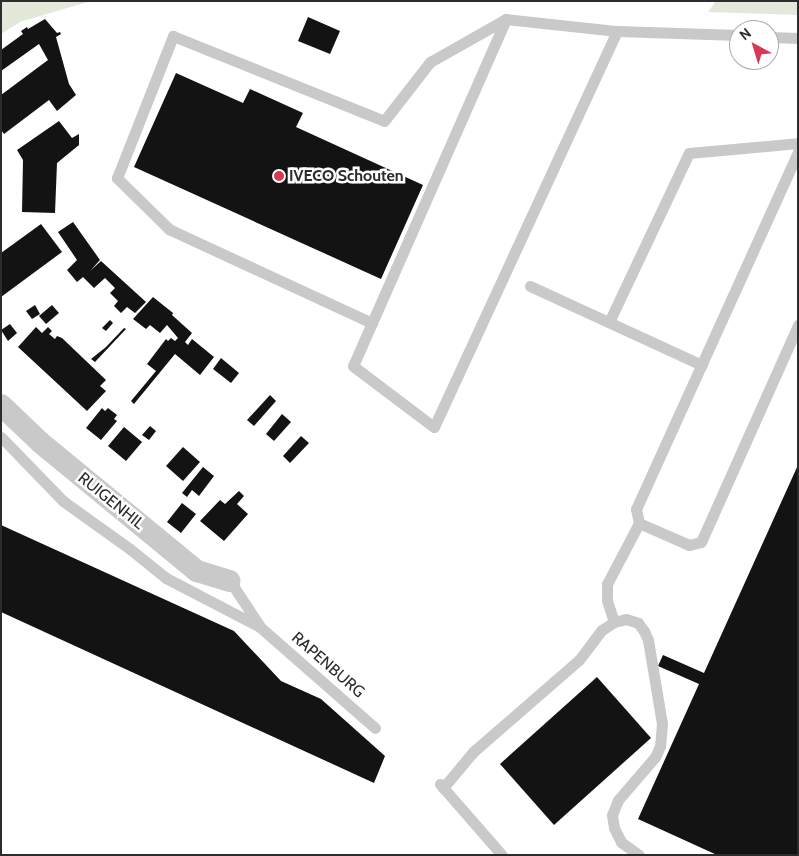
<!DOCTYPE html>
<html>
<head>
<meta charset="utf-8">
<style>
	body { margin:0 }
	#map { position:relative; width:799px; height:856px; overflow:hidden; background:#fff; font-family:Cabin,sans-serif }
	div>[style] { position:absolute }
	.green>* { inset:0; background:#e3e9da }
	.building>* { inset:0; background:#131313 }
	.lane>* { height:11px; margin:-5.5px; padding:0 5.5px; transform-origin:5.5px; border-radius:5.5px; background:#c9c9c9 }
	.street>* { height:22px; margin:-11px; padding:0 11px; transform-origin:11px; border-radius:11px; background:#c9c9c9 }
	.dots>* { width:14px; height:14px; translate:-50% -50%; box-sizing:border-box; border:2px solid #fff; border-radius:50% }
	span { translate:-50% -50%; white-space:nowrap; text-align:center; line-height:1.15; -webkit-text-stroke:5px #fff; paint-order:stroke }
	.poi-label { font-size:16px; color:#2c2c2c; font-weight:700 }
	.left { translate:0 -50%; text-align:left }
	.street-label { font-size:16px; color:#2c2c2c }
	.frame { position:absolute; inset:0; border:2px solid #2c2c2c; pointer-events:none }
	.north { position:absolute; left:729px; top:20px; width:50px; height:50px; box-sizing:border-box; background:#fff; border:1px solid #ababab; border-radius:50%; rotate:321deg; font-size:14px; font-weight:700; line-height:20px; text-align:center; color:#2c2c2c }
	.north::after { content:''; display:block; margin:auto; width:18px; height:22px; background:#da3752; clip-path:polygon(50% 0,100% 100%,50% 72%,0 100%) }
</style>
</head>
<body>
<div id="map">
	<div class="green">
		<i style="clip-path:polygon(1px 1px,91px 1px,20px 22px,1px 34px)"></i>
		<i style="clip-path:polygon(716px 1px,798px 1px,798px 15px,708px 12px)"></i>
	</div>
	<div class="building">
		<i style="clip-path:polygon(308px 17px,340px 31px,330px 54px,298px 41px)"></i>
		<i style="clip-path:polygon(45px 19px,57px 33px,60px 32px,61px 34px,56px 37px,69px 84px,76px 95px,57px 111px,49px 100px,4px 134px,1px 130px,1px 95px,48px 60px,39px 44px,1px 71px,1px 50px,23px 34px,21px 31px,27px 27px,28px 29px)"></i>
		<i style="clip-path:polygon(176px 73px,243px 103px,250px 89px,303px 113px,296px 127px,423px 185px,381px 279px,134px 167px)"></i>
		<i style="clip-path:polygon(59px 121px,72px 138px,79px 134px,79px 145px,57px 163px,55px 213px,22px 212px,23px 160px,17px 150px)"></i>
		<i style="clip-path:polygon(73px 222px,100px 260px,90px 271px,101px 261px,146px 302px,135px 313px,127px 307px,121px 313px,114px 306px,118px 301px,110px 293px,115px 288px,105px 278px,94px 288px,83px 277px,77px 282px,67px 270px,77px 260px,58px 232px)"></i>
		<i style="clip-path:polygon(41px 224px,62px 252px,1px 297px,1px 253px)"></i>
		<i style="clip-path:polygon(153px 297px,173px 313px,172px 315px,192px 333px,185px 342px,188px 345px,192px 339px,214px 357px,200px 375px,175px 354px,134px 404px,131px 401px,156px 371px,147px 364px,166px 339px,168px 341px,171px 338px,175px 341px,178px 338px,167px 325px,160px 333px,150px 325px,146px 329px,133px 319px)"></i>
		<i style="clip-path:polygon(35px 305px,40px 314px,32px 319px,26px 311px)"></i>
		<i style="clip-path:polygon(52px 305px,59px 313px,46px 324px,39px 316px)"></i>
		<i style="clip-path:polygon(110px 320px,113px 323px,106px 331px,102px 328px)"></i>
		<i style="clip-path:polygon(10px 324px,17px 333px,8px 341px,1px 330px)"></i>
		<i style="clip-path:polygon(36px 327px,42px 333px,48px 327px,52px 331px,49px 334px,55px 339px,57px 336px,62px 338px,106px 380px,100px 386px,106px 391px,87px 411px,18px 347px)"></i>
		<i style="clip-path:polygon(124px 328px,126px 329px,95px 362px,91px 359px,106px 347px)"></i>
		<i style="clip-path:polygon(221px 358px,239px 373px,231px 383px,213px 369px)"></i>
		<i style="clip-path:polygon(270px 395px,276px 401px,254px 426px,247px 420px)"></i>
		<i style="clip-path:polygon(102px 408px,105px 411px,108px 408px,117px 415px,114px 419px,117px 421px,101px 440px,86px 428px)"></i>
		<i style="clip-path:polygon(282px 414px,291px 422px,274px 441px,266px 434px)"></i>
		<i style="clip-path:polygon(150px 426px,156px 431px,149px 440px,142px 435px)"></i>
		<i style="clip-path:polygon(124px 427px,142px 442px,126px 461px,108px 446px)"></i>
		<i style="clip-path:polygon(301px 436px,309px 443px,290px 463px,283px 456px)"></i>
		<i style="clip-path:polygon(183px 447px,200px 462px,183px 481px,166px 466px)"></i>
		<i style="clip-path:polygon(798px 465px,798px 855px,717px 855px,638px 819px,699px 684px,658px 666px,663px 655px,704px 673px)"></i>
		<i style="clip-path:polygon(203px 467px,214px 476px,199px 496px,192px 490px,187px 497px,182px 493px)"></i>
		<i style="clip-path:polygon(239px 491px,244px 496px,237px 504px,248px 514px,224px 541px,200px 521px,220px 500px,225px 504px)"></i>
		<i style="clip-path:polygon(182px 503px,196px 514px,181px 533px,167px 522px)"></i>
		<i style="clip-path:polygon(1px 525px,234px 631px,281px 681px,321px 699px,385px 756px,374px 783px,1px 612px)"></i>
		<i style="clip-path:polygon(597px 677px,651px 738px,554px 825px,500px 764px)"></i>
	</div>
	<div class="lane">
		<i style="left:506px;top:19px;width:379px;rotate:113.8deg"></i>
		<i style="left:353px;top:366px;width:101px;rotate:37deg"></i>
		<i style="left:434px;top:427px;width:436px;rotate:-65.2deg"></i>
		<i style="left:769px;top:37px;width:29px;rotate:2deg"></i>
		<i style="left:798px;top:152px;width:392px;rotate:114.4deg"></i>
		<i style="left:636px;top:509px;width:14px;rotate:78deg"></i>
		<i style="left:639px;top:523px;width:55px;rotate:23.7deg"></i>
		<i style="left:689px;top:545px;width:12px;rotate:-14deg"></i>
		<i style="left:701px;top:542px;width:238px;rotate:-65.9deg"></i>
		<i style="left:530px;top:286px;width:189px;rotate:24.7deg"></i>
		<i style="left:609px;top:322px;width:187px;rotate:-64.7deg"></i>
		<i style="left:689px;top:153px;width:109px;rotate:-5.2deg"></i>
		<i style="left:372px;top:323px;width:224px;rotate:-155.2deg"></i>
		<i style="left:169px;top:229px;width:73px;rotate:-135.6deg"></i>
		<i style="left:117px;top:178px;width:153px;rotate:-68.5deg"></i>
		<i style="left:173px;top:36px;width:227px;rotate:21.9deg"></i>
		<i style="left:384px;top:121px;width:75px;rotate:-52.1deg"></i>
		<i style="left:430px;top:62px;width:87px;rotate:-29.5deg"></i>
		<i style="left:506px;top:19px;width:112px;rotate:6.2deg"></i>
		<i style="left:617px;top:31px;width:122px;rotate:1.9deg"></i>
		<i style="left:1px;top:437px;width:89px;rotate:45.9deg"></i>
		<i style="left:63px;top:501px;width:82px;rotate:35.6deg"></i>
		<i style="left:130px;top:549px;width:46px;rotate:38.9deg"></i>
		<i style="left:166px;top:578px;width:106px;rotate:27.5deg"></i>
		<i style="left:260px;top:627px;width:153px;rotate:41.3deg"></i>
		<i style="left:230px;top:581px;width:53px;rotate:56.6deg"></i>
		<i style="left:614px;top:622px;width:23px;rotate:-108deg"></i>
		<i style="left:607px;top:600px;width:16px;rotate:-90deg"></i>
		<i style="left:607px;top:584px;width:69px;rotate:-62.3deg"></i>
		<i style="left:440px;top:784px;width:94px;rotate:48.9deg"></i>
		<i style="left:443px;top:788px;width:47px;rotate:-50.2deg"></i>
		<i style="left:473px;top:752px;width:140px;rotate:-41deg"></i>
		<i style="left:579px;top:660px;width:38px;rotate:-53deg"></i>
		<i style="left:602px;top:630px;width:14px;rotate:-34deg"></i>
		<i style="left:614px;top:622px;width:12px;rotate:-14deg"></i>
		<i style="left:626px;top:619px;width:13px;rotate:18deg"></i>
		<i style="left:638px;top:623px;width:10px;rotate:53deg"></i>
		<i style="left:644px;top:631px;width:10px;rotate:66deg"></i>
		<i style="left:648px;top:640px;width:85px;rotate:80.5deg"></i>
		<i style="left:662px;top:724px;width:22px;rotate:95deg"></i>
		<i style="left:660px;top:746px;width:12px;rotate:114deg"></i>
		<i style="left:655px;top:757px;width:57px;rotate:130.7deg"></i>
		<i style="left:618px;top:800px;width:16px;rotate:112deg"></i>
		<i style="left:612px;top:815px;width:13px;rotate:81deg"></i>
		<i style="left:614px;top:828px;width:16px;rotate:63deg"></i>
		<i style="left:621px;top:842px;width:22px;rotate:36deg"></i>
	</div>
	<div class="street">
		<i style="left:1px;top:405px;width:55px;rotate:43.5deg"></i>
		<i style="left:41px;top:443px;width:202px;rotate:39.4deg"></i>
		<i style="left:197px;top:571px;width:34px;rotate:17deg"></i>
	</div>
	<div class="dots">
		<i style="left:279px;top:176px;background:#da3752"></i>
	</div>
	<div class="poi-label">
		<span class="left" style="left:289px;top:176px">IVECO Schouten</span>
	</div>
	<div class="street-label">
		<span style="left:111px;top:501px;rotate:39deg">RUIGENHIL</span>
		<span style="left:328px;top:665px;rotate:41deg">RAPENBURG</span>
	</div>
	<div class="frame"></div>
	<div class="north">N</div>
</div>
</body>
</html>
